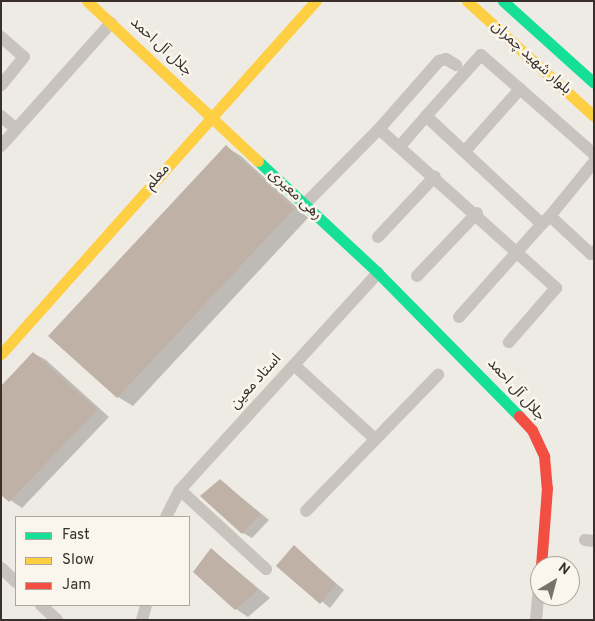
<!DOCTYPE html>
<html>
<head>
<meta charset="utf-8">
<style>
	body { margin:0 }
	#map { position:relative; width:595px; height:621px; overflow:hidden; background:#eeeae4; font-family:Overpass,"Noto Sans Arabic",sans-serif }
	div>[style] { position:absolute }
	.shadow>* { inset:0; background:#0003 }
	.building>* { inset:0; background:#c0b1a7 }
	.street>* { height:12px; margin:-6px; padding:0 6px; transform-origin:6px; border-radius:6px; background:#c8c3bd }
	.fast>* { height:11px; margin:-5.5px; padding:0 5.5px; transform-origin:5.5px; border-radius:5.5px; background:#16e098 }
	.slow>* { height:11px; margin:-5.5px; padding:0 5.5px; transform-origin:5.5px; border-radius:5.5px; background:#ffcf43 }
	.jam>* { height:11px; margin:-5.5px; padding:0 5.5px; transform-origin:5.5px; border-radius:5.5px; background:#f24e42 }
	span { translate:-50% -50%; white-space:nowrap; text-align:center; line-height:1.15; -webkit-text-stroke:5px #faf5ed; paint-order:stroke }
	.street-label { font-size:15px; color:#39302b }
	.frame { position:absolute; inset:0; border:2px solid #39302b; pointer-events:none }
	.legend { position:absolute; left:15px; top:516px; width:175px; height:90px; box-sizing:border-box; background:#faf5ed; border:1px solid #ada69f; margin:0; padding:6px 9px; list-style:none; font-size:15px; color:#39302b }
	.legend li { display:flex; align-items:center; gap:10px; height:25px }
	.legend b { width:25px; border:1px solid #ada69f }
	.north { position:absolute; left:530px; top:556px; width:50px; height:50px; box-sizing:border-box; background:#faf5ed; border:1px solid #ada69f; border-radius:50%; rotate:37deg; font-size:14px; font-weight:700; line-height:20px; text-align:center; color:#39302b }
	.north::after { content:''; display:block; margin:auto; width:18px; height:22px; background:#78716c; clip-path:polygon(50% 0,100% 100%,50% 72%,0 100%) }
</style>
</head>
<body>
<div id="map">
	<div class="shadow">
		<i style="clip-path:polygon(226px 147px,241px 156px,308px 218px,133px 406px,118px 397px,50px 336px)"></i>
		<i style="clip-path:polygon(33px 353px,46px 360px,109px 417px,22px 508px,1px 494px)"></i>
		<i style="clip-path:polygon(220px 480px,269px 520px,252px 538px,243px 533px)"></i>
		<i style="clip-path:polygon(294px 547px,344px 590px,330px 608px,277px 565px)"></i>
		<i style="clip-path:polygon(211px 549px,270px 598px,248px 617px,236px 609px)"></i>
	</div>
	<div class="building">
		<i style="clip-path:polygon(226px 145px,294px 209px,117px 398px,48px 336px)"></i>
		<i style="clip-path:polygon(33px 352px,97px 410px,9px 502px,1px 495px,1px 386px)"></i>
		<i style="clip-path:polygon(220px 479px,260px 514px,242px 534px,200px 496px)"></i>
		<i style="clip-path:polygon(294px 545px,336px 584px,320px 604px,276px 566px)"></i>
		<i style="clip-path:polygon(211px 548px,258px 590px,235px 610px,193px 572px)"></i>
	</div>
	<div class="street">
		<i style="left:1px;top:37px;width:30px;rotate:41deg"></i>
		<i style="left:24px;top:57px;width:36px;rotate:129deg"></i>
		<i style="left:1px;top:116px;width:20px;rotate:41deg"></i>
		<i style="left:426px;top:116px;width:82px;rotate:-48deg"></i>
		<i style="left:481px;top:55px;width:52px;rotate:41.1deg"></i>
		<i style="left:379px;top:129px;width:91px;rotate:-48.6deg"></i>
		<i style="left:439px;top:61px;width:7px;rotate:-16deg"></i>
		<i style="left:446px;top:59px;width:12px;rotate:31deg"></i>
		<i style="left:401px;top:145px;width:38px;rotate:-49deg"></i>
		<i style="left:426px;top:116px;width:158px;rotate:43deg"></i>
		<i style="left:542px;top:224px;width:11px;rotate:-45deg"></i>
		<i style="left:550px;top:216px;width:56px;rotate:42.8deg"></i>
		<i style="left:591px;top:254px;width:4px;rotate:-45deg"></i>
		<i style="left:1px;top:146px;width:165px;rotate:-48.2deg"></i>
		<i style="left:465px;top:151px;width:83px;rotate:-48.4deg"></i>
		<i style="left:520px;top:89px;width:98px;rotate:41.3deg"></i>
		<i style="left:305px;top:204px;width:105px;rotate:-45.4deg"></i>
		<i style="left:379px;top:129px;width:238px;rotate:41.9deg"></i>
		<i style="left:556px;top:288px;width:72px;rotate:131deg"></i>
		<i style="left:550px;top:216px;width:70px;rotate:-50.8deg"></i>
		<i style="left:378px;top:237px;width:83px;rotate:-46.9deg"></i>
		<i style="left:417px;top:276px;width:87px;rotate:-46.4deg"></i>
		<i style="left:459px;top:317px;width:125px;rotate:-48.3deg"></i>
		<i style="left:294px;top:365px;width:110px;rotate:42.4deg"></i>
		<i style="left:180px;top:490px;width:117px;rotate:42.6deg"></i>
		<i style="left:306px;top:511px;width:190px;rotate:-45.9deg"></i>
		<i style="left:166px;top:517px;width:30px;rotate:-63deg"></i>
		<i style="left:180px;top:490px;width:27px;rotate:-48deg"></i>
		<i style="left:198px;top:470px;width:267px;rotate:-47.6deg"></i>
		<i style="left:585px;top:540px;width:9px;rotate:6deg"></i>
		<i style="left:1px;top:568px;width:21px;rotate:43deg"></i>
		<i style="left:41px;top:605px;width:22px;rotate:43deg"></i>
		<i style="left:142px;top:620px;width:16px;rotate:-75deg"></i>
		<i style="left:536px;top:620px;width:46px;rotate:-85deg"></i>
	</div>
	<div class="fast">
		<i style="left:503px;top:1px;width:122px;rotate:42deg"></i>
		<i style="left:258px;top:161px;width:164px;rotate:43deg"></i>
		<i style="left:378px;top:273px;width:201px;rotate:45.4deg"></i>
	</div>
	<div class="slow">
		<i style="left:87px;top:1px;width:234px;rotate:43.1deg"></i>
		<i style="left:467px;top:1px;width:171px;rotate:42.2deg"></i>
		<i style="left:1px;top:354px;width:473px;rotate:-48.3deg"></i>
	</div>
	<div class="jam">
		<i style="left:519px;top:416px;width:19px;rotate:47deg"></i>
		<i style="left:532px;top:430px;width:29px;rotate:65deg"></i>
		<i style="left:544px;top:456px;width:32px;rotate:85deg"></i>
		<i style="left:547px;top:488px;width:78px;rotate:94.4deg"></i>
	</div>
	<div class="street-label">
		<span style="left:161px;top:47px;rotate:43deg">جلال آل احمد</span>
		<span style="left:531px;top:58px;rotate:42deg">بلوار شهید چمران</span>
		<span style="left:158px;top:177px;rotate:-48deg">معلم</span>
		<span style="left:295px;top:195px;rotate:43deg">رهی معیری</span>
		<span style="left:256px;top:382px;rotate:-48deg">استاد معین</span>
		<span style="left:516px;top:390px;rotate:48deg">جلال آل احمد</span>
	</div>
	<div class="frame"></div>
	<ul class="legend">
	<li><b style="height:6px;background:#16e098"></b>Fast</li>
	<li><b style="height:6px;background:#ffcf43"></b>Slow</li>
	<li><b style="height:6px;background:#f24e42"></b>Jam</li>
	</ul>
	<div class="north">N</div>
</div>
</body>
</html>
